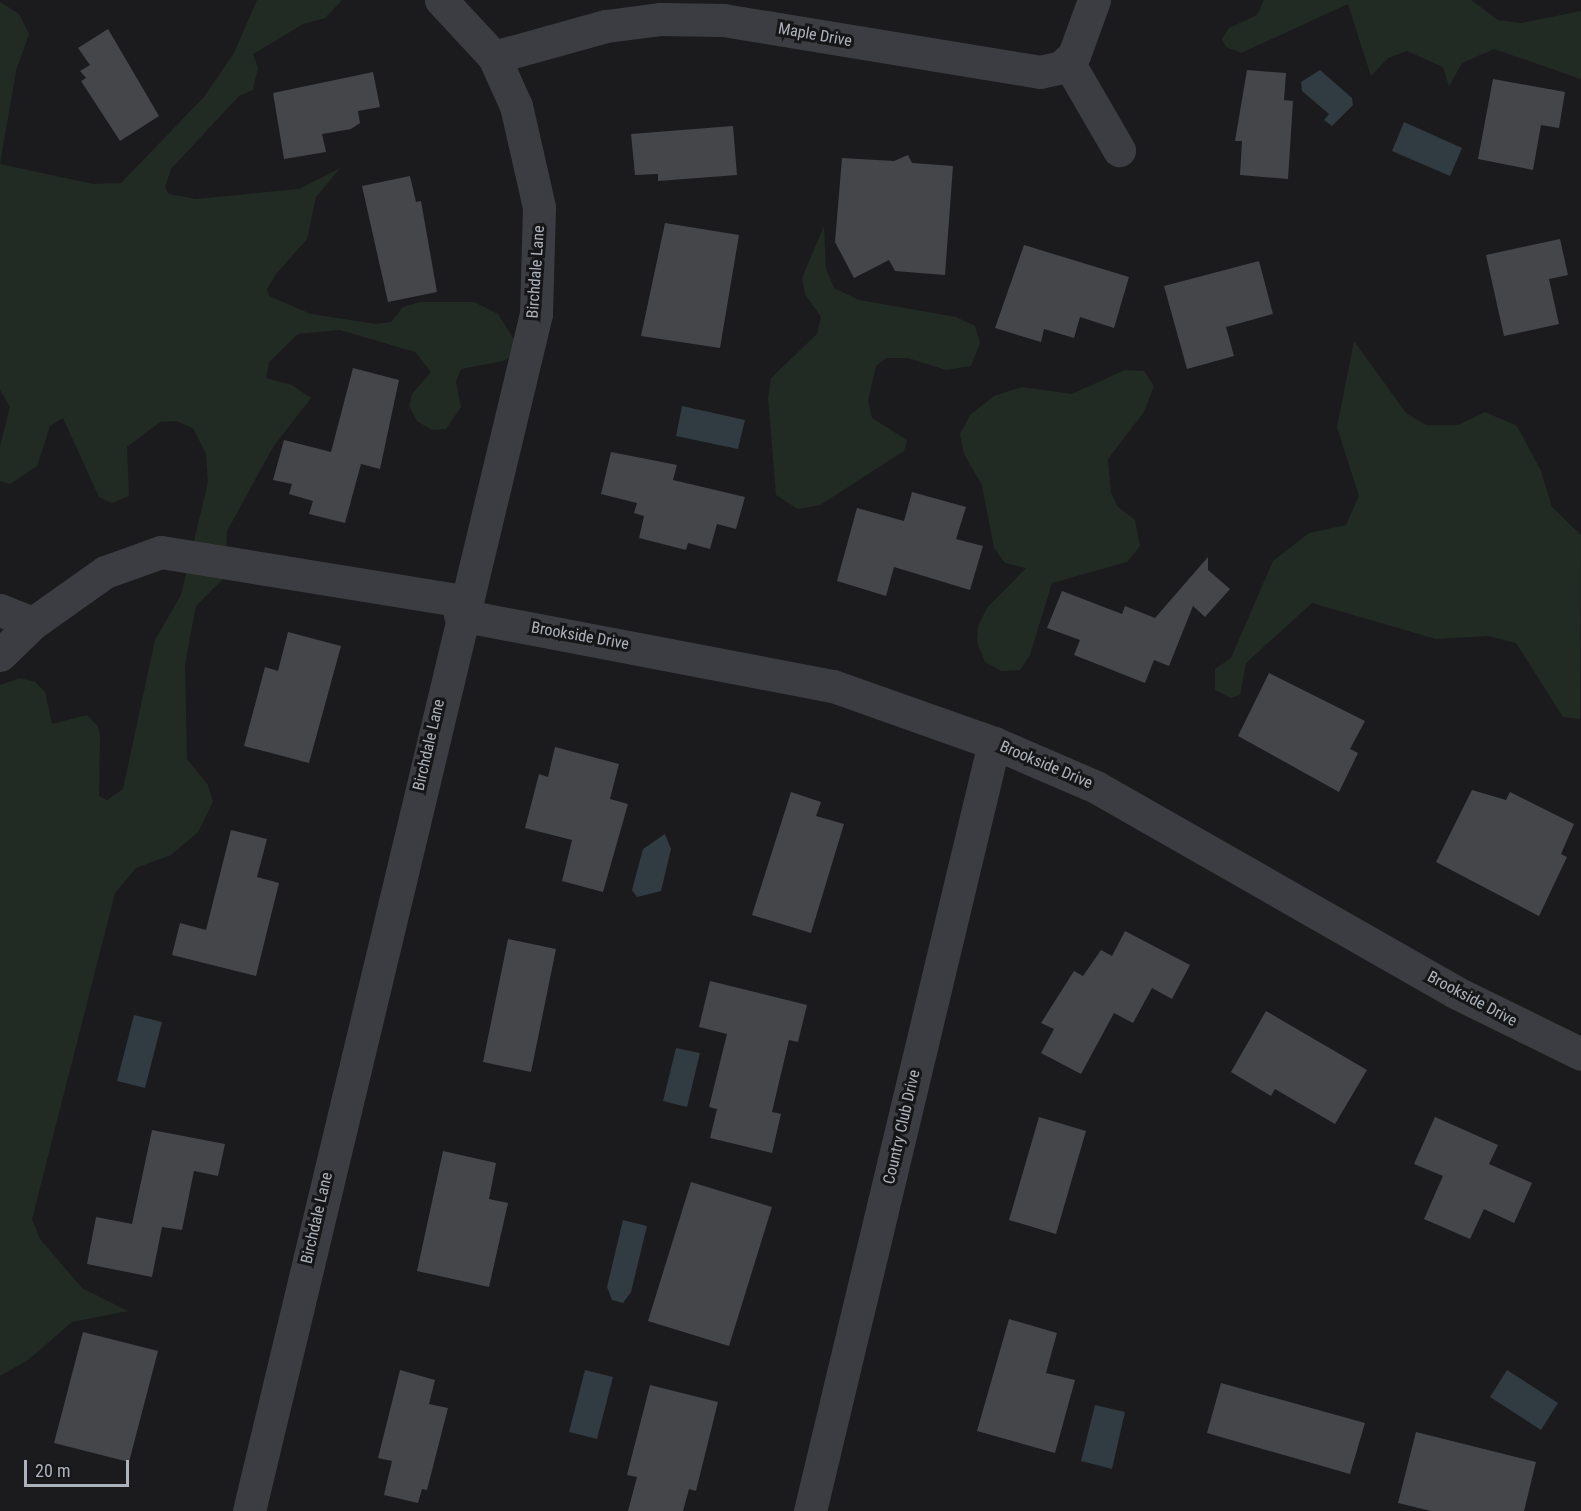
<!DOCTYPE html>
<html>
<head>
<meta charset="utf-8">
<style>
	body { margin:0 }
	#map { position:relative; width:1581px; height:1511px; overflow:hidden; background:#1b1b1d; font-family:"Roboto Condensed",sans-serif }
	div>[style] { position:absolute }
	.green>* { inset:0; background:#222b23 }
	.water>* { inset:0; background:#303b42 }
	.building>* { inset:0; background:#45464a }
	.minor>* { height:33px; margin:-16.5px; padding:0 16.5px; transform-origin:16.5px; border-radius:16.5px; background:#3c3d42 }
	span { translate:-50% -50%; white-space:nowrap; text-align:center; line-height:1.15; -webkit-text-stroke:6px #161618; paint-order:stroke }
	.street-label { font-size:16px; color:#adb3bc }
	.scale { position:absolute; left:24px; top:1460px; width:105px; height:27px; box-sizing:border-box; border:3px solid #adb3bc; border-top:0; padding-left:8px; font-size:18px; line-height:21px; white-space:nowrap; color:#adb3bc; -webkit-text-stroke:4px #161618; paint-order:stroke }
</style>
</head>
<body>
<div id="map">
	<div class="green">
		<i style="clip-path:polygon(257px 0,342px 0,325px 18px,303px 24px,253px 54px,258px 68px,253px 90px,239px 96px,171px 169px,165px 187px,169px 194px,196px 199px,299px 189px,340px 168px,316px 197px,307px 239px,276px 274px,267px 289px,269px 296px,311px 314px,376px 324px,391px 322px,403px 307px,420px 302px,474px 302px,498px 314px,518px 346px,515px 354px,503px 361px,461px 369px,456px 382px,461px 407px,446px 429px,432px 430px,417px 421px,409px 406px,412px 394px,431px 372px,415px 352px,340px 330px,298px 334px,269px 362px,266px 378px,292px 385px,311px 398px,273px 447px,227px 531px,225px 577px,196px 606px,185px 664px,187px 759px,208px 785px,213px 802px,198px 832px,171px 855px,136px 868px,115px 893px,32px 1219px,40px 1239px,82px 1288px,128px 1311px,72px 1322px,28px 1360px,0 1376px,0 685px,20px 678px,35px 682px,45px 692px,52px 724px,87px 715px,98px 726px,100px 737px,99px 796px,107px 800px,123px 789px,155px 640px,181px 595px,208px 482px,206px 454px,193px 428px,176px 421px,160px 422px,127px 447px,129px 496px,112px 503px,99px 497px,63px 418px,50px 426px,37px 466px,10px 484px,0 481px,0 446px,10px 407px,0 390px,0 2px,19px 14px,29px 34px,16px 71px,0 164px,93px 184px,121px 183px,204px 97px,234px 53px)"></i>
		<i style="clip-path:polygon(1264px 0,1471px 0,1498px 20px,1521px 23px,1581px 11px,1581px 79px,1494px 49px,1462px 63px,1449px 86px,1443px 67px,1407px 51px,1388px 58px,1371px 76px,1348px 4px,1241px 53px,1226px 47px,1222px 39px,1229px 28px,1257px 15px)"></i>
		<i style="clip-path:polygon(824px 226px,826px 269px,834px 288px,859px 300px,956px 317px,975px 326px,980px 343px,971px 366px,946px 370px,908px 358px,886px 358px,876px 366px,868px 401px,872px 418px,907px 440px,904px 451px,820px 505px,798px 509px,776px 495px,768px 398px,771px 378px,817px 334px,821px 317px,805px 294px,802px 278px)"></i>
		<i style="clip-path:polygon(1354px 341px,1406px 413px,1426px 425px,1458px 425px,1485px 412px,1517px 426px,1541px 471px,1552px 507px,1581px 535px,1580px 719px,1563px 717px,1516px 643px,1488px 636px,1436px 639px,1312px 603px,1246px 663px,1240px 695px,1231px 698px,1215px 690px,1215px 669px,1231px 658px,1273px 561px,1309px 533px,1346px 525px,1359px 496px,1337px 427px)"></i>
		<i style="clip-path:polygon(1125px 370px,1144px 371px,1154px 386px,1144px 412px,1108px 459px,1111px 493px,1118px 507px,1135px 520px,1140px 546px,1127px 562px,1052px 583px,1030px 655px,1020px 670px,1001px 671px,985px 662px,977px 642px,978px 626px,987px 608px,1026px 568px,1005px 563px,994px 548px,982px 485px,964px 454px,960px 434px,970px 415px,994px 396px,1022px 387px,1072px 394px)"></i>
	</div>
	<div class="water">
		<i style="clip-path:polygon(1320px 70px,1352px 98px,1353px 105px,1332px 126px,1324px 120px,1329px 114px,1302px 91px,1301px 82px)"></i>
		<i style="clip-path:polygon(1404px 122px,1462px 148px,1450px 176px,1392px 151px)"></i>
		<i style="clip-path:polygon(682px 406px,745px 420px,738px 449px,676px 436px)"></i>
		<i style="clip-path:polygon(665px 834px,671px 849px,661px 891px,637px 897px,632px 890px,643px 849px)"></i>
		<i style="clip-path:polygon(134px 1015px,162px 1022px,145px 1088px,117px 1081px)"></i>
		<i style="clip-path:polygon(676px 1048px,700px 1053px,687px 1107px,663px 1101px)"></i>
		<i style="clip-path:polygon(623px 1220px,647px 1226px,631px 1292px,623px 1303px,612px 1300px,607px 1287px)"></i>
		<i style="clip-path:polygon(585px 1370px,613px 1377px,597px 1439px,569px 1432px)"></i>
		<i style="clip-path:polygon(1507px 1370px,1558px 1403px,1541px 1430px,1490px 1397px)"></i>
		<i style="clip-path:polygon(1095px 1405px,1125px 1412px,1112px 1469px,1081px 1461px)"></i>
	</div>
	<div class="building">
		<i style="clip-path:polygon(108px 29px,159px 116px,120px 141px,81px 81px,86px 78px,80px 71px,90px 65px,78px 48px)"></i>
		<i style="clip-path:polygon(1247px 70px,1286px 73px,1284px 100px,1293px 101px,1288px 179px,1240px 175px,1242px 141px,1235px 141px)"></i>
		<i style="clip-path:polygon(373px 72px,380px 107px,358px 111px,360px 123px,351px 129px,322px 134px,326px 152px,284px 159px,273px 93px)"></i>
		<i style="clip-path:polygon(1493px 79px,1565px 92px,1559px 128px,1541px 125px,1533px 170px,1478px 159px)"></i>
		<i style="clip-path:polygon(733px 126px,737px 175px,658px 181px,658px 174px,635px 175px,631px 134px)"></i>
		<i style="clip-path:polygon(908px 155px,912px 163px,953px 166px,945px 275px,895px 271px,889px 260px,854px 278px,835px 242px,842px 158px,894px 161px)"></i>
		<i style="clip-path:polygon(410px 176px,416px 202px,421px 201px,437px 292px,388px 302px,362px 186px)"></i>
		<i style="clip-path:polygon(665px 223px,739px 235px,720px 348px,641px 336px)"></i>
		<i style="clip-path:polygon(1560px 239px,1568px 275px,1549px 279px,1559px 324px,1504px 336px,1486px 255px)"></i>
		<i style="clip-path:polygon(1024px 245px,1129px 277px,1114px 328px,1080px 317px,1074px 338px,1044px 329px,1041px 342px,995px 328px)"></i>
		<i style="clip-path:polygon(1259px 261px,1273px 314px,1226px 327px,1234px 356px,1187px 369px,1164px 286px)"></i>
		<i style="clip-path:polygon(353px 368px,399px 380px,380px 469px,361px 464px,345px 523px,309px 514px,313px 501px,289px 494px,292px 484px,273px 480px,284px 440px,331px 452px)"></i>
		<i style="clip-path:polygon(611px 452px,677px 465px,673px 480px,745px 497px,736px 529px,717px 524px,710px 549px,688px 543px,686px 550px,639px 538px,644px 516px,634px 513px,637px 503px,601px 494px)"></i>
		<i style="clip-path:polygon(912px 492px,966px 507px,956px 539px,983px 546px,970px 590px,894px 567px,886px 596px,837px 581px,857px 508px,904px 521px)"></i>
		<i style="clip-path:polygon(1208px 557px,1208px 570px,1230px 589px,1205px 617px,1193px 606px,1169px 666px,1154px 660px,1145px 683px,1074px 655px,1080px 640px,1047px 628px,1062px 591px,1122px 614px,1125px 606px,1155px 618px)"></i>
		<i style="clip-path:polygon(288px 632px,341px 646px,309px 763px,244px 746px,265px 667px,278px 671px)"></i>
		<i style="clip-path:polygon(1269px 673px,1365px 721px,1350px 749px,1358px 753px,1339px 792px,1238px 736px)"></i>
		<i style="clip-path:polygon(555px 747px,619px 764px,610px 799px,628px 804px,603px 892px,562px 881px,572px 840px,525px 828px,539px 774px,548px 777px)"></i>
		<i style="clip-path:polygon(1472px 790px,1506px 800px,1510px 792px,1574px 824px,1561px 854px,1567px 857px,1539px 916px,1436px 862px)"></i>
		<i style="clip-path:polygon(791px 792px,821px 802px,816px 816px,844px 824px,811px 933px,752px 915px)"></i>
		<i style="clip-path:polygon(231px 830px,267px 839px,257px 877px,279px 883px,256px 976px,172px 955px,180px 923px,206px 930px)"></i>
		<i style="clip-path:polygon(1125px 931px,1190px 965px,1172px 999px,1152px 988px,1133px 1023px,1114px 1013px,1081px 1074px,1041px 1053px,1054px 1029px,1041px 1023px,1074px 971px,1083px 976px,1101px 950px,1112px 956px)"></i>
		<i style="clip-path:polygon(508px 939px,556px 949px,531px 1072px,483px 1062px)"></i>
		<i style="clip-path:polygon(710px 981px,807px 1005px,798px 1042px,789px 1040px,772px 1112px,781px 1114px,772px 1153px,710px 1138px,717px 1109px,709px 1107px,727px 1034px,699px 1027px)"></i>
		<i style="clip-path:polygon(1266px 1011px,1367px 1070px,1335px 1124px,1275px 1089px,1271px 1096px,1231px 1072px)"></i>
		<i style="clip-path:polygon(1039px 1117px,1086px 1131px,1056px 1234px,1009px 1220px)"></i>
		<i style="clip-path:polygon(1435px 1117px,1498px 1145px,1489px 1164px,1532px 1183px,1514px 1223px,1484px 1209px,1470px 1239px,1424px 1219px,1443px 1176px,1414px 1164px)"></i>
		<i style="clip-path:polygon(152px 1130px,225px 1144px,218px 1176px,194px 1171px,182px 1230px,162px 1227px,152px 1277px,87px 1264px,96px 1217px,132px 1224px)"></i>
		<i style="clip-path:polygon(443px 1151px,496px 1163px,489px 1199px,508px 1203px,489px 1287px,417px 1271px)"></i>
		<i style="clip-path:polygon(691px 1182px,772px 1207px,729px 1346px,648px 1321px)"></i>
		<i style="clip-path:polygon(1009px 1319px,1057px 1333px,1046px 1373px,1075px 1380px,1055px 1453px,977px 1431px)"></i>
		<i style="clip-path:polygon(83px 1332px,158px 1351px,129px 1462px,54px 1443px)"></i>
		<i style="clip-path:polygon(400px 1370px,435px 1380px,429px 1404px,448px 1408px,427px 1490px,422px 1489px,418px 1503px,384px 1495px,392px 1461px,378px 1458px)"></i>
		<i style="clip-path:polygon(1221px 1383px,1365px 1423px,1350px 1474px,1207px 1433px)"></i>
		<i style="clip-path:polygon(650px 1385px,718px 1402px,696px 1491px,689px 1489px,683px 1511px,628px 1511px,637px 1477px,627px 1475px)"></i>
		<i style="clip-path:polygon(1416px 1432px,1536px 1462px,1524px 1511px,1431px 1511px,1398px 1503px)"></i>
	</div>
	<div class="minor">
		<i style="left:494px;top:57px;width:116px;rotate:-15.5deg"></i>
		<i style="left:606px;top:26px;width:54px;rotate:-7.4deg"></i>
		<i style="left:660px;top:19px;width:63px;rotate:0.9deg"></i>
		<i style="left:723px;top:20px;width:321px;rotate:9.3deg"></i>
		<i style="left:1040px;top:72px;width:22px;rotate:-13deg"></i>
		<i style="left:1061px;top:67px;width:18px;rotate:-43deg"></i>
		<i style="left:1074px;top:55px;width:59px;rotate:-70deg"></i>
		<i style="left:1068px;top:62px;width:102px;rotate:59.9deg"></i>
		<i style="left:0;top:610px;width:35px;rotate:22deg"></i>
		<i style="left:460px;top:615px;width:380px;rotate:10.8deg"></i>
		<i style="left:833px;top:686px;width:171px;rotate:19.5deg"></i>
		<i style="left:994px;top:743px;width:111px;rotate:23.3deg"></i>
		<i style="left:1096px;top:787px;width:413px;rotate:29.7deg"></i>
		<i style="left:1455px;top:992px;width:140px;rotate:26.2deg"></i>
		<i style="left:0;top:655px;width:46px;rotate:-44.1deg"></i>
		<i style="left:33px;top:623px;width:88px;rotate:-35.3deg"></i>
		<i style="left:105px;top:572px;width:59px;rotate:-19.7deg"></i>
		<i style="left:161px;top:552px;width:306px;rotate:9.2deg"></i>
		<i style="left:249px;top:1511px;width:1231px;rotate:-76.52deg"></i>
		<i style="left:536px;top:314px;width:107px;rotate:-88.4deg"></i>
		<i style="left:539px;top:207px;width:104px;rotate:-102.8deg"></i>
		<i style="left:516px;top:106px;width:54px;rotate:-114.2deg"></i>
		<i style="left:494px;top:57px;width:78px;rotate:-132.9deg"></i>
		<i style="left:810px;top:1511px;width:790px;rotate:-76.53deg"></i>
	</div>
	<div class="street-label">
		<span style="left:815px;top:35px;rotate:10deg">Maple Drive</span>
		<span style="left:536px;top:272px;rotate:-86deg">Birchdale Lane</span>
		<span style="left:580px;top:636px;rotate:10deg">Brookside Drive</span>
		<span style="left:429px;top:745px;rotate:-77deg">Birchdale Lane</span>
		<span style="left:1046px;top:765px;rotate:23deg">Brookside Drive</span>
		<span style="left:1472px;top:999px;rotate:28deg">Brookside Drive</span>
		<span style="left:902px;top:1127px;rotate:-77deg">Country Club Drive</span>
		<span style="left:317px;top:1218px;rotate:-77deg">Birchdale Lane</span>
	</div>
	<div class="scale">20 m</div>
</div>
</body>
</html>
